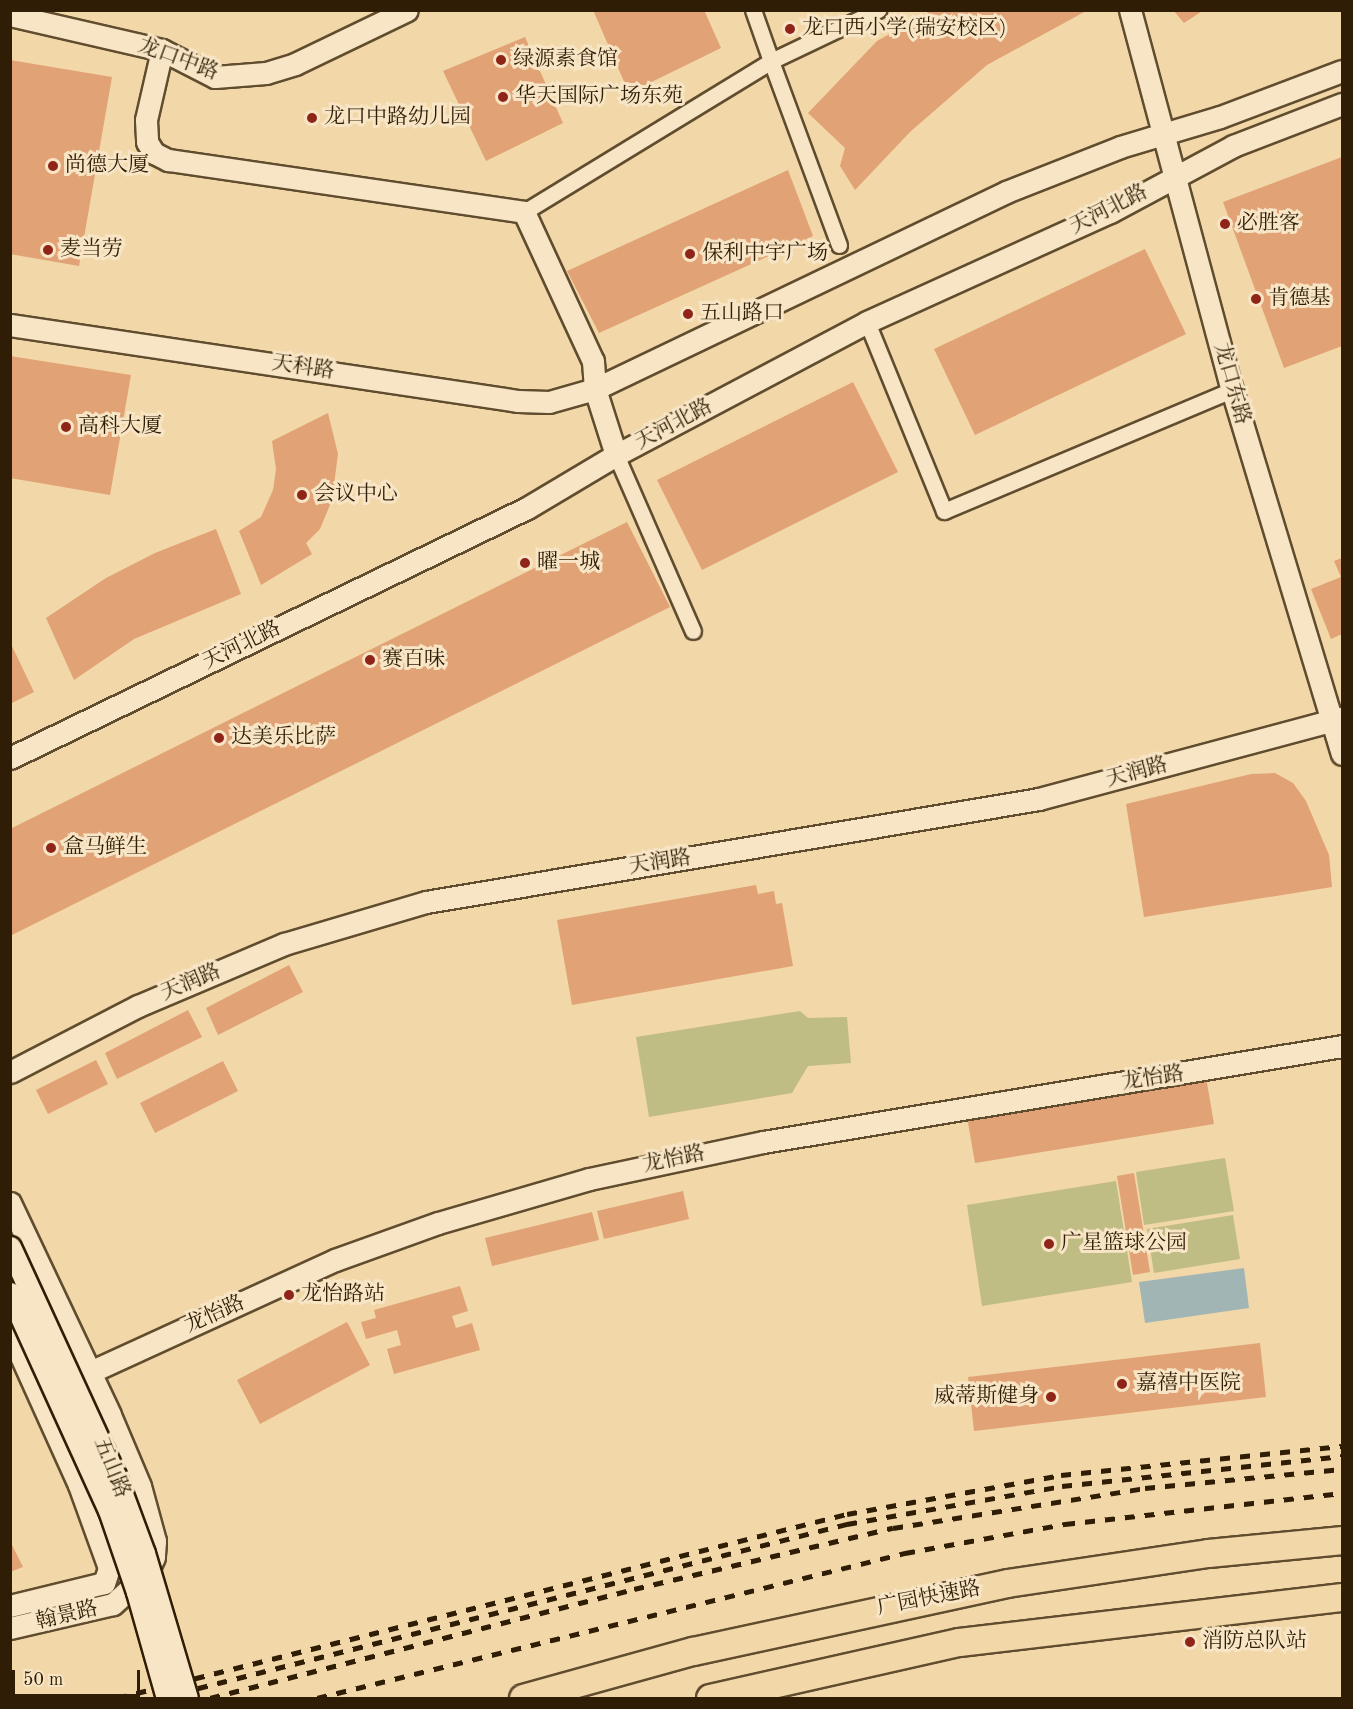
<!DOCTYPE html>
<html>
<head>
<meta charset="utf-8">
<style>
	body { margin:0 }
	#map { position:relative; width:1353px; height:1709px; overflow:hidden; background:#f2d7a8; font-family:"Old Standard TT","Noto Serif SC",serif }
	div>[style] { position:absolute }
	.green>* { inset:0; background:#bfbd84 }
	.water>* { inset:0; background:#a1b6b4 }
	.building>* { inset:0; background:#e1a275 }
	.roads { filter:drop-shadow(2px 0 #604c2e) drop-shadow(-2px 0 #604c2e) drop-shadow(0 2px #604c2e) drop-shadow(0 -2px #604c2e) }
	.street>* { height:15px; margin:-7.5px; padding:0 7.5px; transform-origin:7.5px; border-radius:7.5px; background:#f7e5c6 }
	.secondary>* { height:21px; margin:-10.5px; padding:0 10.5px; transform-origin:10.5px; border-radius:10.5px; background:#f7e5c6 }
	.highway>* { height:27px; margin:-13.5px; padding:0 13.5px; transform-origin:13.5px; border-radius:13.5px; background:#f2d7a8 }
	.rail>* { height:4.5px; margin-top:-2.25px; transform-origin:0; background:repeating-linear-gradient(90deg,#301d05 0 10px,transparent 0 20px) }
	.bridges { filter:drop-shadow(2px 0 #301d05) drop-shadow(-2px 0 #301d05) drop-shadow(0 2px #301d05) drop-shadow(0 -2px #301d05) }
	.secondary-bridge>* { height:21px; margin:-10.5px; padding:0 10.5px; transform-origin:10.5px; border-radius:10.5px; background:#f7e5c6 }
	.dots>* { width:16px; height:16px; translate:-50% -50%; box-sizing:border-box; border:3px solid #f7e5c6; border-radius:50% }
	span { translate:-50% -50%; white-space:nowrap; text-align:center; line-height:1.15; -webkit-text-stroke:6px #f7e5c6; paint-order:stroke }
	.poi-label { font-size:21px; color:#301d05 }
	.left { translate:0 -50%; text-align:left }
	.right { translate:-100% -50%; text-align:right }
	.street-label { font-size:21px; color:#301d05 }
	.frame { position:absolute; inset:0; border:12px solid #301d05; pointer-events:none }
	.scale { position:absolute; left:12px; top:1670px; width:128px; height:27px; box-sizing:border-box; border:3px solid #301d05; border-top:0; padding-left:8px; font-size:18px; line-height:21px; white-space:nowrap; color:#301d05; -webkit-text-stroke:4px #f7e5c6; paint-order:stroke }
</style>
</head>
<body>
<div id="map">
	<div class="green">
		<i style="clip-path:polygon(800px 1011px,808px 1018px,847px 1017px,851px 1063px,808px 1066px,792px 1093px,649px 1117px,636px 1037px)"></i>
		<i style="clip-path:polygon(1225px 1158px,1234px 1211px,1144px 1225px,1136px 1172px)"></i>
		<i style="clip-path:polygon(1116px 1181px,1132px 1282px,982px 1306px,967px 1205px)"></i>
		<i style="clip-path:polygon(1233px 1215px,1240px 1259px,1154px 1273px,1147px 1229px)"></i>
	</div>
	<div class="water">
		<i style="clip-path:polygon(1244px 1268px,1249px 1308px,1145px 1323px,1139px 1282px)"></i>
	</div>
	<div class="building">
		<i style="clip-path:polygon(593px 10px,704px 10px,721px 48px,629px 93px)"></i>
		<i style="clip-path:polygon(932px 10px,1088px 10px,987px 65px,910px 132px,855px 190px,840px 166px,845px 148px,808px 113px,877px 41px)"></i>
		<i style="clip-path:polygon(1173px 10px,1204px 10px,1184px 23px)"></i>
		<i style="clip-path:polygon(525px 37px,563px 123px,486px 161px,443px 71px)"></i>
		<i style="clip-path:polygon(10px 60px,112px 77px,79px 266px,10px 254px)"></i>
		<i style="clip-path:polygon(1342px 157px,1342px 346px,1284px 368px,1223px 202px)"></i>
		<i style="clip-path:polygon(788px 170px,813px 236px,599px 333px,567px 271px)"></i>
		<i style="clip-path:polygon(1145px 249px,1186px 334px,975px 435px,934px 349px)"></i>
		<i style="clip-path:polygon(10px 356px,131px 375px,110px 495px,10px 478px)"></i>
		<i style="clip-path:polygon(853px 382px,898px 472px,702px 570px,657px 480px)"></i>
		<i style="clip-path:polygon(328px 413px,338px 454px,332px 500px,320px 529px,306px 543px,312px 554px,261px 585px,239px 531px,261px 517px,273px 490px,276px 469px,272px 441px)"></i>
		<i style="clip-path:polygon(627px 522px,670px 607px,10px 936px,10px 829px)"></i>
		<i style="clip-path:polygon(216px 529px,241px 594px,134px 639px,74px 680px,46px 618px,106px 578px,155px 553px)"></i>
		<i style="clip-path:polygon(1342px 558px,1342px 634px,1331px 639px,1311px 589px,1341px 577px,1334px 561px)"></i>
		<i style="clip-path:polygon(10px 642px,34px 692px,10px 704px)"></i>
		<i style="clip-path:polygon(1275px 773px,1293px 783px,1306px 801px,1329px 855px,1332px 887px,1144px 917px,1126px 804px,1251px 774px)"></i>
		<i style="clip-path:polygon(756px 885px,758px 894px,774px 891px,776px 904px,782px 903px,793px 966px,572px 1005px,557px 920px)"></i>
		<i style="clip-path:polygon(289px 965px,303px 992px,218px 1035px,206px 1008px)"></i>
		<i style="clip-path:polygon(188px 1010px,202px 1037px,117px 1079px,105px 1053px)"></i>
		<i style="clip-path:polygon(96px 1060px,108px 1084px,48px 1114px,36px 1090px)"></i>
		<i style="clip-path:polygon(223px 1061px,238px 1091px,155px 1133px,140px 1103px)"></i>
		<i style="clip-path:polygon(1206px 1077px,1214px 1124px,975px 1163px,967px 1117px)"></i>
		<i style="clip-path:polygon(1134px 1173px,1150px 1272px,1133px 1275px,1117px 1176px)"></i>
		<i style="clip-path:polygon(683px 1191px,689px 1219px,604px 1239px,597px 1211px)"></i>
		<i style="clip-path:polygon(592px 1212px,599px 1240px,492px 1266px,485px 1238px)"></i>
		<i style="clip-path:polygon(460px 1286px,468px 1311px,452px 1316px,456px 1328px,472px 1323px,480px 1350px,394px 1374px,387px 1349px,401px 1345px,397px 1330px,366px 1339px,361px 1322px,376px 1318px,374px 1310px)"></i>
		<i style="clip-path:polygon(347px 1322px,370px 1365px,260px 1424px,237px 1380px)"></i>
		<i style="clip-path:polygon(1260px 1343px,1266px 1397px,974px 1431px,968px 1377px)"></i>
		<i style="clip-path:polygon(10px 1541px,23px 1567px,10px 1572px)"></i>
	</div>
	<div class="roads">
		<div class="street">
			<i style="left:524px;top:212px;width:289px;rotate:-31.4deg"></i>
			<i style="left:771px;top:61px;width:54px;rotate:-109.4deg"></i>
			<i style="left:839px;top:245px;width:196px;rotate:-110.3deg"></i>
			<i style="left:771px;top:61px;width:119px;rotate:-25.5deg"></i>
			<i style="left:867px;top:322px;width:204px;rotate:67.8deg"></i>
			<i style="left:944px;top:511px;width:312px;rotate:-22.8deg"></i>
			<i style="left:616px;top:455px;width:192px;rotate:66.4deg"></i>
		</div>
		<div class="secondary">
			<i style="left:1130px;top:10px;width:393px;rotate:75deg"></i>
			<i style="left:1232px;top:390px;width:380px;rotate:73.2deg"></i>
			<i style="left:10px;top:15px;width:156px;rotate:13deg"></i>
			<i style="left:162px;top:50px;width:59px;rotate:27deg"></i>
			<i style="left:215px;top:77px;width:51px;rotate:-4.5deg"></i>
			<i style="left:266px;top:73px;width:30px;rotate:-17deg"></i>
			<i style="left:295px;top:64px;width:124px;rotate:-25.7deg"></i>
			<i style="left:162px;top:50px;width:72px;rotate:102.9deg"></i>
			<i style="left:146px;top:120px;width:22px;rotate:87deg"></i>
			<i style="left:147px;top:142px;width:13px;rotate:58deg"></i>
			<i style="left:154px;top:153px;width:16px;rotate:27deg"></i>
			<i style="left:168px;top:160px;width:360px;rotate:8.3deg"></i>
			<i style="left:524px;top:212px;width:164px;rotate:65.2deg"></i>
			<i style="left:593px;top:361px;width:28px;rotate:86deg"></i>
			<i style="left:595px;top:389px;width:69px;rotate:72.3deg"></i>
			<i style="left:10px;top:325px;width:514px;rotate:8.51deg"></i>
			<i style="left:518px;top:401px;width:31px;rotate:2deg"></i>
			<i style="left:549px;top:402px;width:48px;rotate:-15.8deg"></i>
			<i style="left:595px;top:389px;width:456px;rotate:-25.6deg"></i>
			<i style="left:1006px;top:192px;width:123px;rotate:-21.5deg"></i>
			<i style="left:1120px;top:147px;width:104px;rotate:-16.7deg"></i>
			<i style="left:1220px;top:117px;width:130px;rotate:-20.7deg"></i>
			<i style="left:10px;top:758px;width:574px;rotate:-25.81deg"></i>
			<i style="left:527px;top:508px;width:104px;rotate:-30.8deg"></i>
			<i style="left:616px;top:455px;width:284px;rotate:-27.9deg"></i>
			<i style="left:867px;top:322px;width:267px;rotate:-24.4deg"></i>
			<i style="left:1110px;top:212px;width:140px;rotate:-28.2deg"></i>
			<i style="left:1233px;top:146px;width:117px;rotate:-21.1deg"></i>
			<i style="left:10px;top:1072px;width:144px;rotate:-27.3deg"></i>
			<i style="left:138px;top:1006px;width:159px;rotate:-23deg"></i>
			<i style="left:284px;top:944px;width:148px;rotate:-16.5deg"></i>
			<i style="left:426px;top:902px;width:622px;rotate:-9.54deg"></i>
			<i style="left:1039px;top:799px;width:314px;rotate:-15deg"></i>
			<i style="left:10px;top:1203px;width:234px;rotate:64.7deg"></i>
			<i style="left:110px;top:1415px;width:77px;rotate:67.1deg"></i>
			<i style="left:140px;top:1486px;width:57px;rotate:74.7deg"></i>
			<i style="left:155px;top:1541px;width:16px;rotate:94deg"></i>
			<i style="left:154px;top:1557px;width:19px;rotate:115deg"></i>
			<i style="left:146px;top:1574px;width:45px;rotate:137.7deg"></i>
			<i style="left:113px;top:1604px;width:106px;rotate:166.9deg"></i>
			<i style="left:10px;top:1332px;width:168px;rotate:65.7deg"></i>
			<i style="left:79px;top:1485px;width:88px;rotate:70.1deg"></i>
			<i style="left:109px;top:1568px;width:16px;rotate:108deg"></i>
			<i style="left:104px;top:1583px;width:97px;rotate:166.3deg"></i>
			<i style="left:40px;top:1395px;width:324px;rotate:-24.6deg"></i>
			<i style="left:335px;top:1260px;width:109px;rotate:-19.8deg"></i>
			<i style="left:438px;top:1223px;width:157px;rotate:-16.2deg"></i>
			<i style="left:589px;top:1179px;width:178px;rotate:-12deg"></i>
			<i style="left:763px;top:1142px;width:587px;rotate:-9.41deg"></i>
		</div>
		<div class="highway">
			<i style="left:523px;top:1698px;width:176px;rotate:-15.5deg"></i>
			<i style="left:693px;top:1651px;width:321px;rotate:-12.2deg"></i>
			<i style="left:1007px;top:1583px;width:203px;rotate:-8.5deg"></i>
			<i style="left:1208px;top:1553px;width:135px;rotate:-5.5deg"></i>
			<i style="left:710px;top:1698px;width:255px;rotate:-12.7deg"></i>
			<i style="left:959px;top:1642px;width:386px;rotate:-6.7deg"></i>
		</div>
	</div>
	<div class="rail">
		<i style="left:117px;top:1698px;width:753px;rotate:-14.15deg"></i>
		<i style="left:847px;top:1514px;width:218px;rotate:-10.3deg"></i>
		<i style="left:1061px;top:1475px;width:282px;rotate:-5.9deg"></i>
		<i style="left:159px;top:1698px;width:710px;rotate:-14.19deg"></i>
		<i style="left:847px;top:1524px;width:218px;rotate:-10deg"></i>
		<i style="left:1062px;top:1486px;width:282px;rotate:-6.1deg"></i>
		<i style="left:210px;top:1698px;width:438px;rotate:-14.4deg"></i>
		<i style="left:634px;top:1589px;width:266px;rotate:-13.3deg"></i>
		<i style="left:893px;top:1528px;width:255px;rotate:-9deg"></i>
		<i style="left:1145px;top:1488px;width:198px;rotate:-5.5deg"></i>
		<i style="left:317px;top:1698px;width:606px;rotate:-13.85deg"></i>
		<i style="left:905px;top:1553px;width:163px;rotate:-10.3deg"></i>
		<i style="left:1065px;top:1524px;width:279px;rotate:-6.4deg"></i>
	</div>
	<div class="bridges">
		<div class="secondary-bridge">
			<i style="left:10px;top:1247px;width:251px;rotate:65.3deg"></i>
			<i style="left:115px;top:1475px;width:83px;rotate:69.6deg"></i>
			<i style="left:144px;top:1553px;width:151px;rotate:73.5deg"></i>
			<i style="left:10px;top:1293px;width:239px;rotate:65.5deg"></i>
			<i style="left:109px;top:1510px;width:87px;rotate:71.1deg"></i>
			<i style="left:137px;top:1592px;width:110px;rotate:74.2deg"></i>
		</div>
	</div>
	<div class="dots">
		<i style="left:790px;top:29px;background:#8f2418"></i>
		<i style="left:501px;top:60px;background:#8f2418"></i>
		<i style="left:503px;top:97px;background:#8f2418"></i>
		<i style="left:312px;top:118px;background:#8f2418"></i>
		<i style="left:53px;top:166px;background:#8f2418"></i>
		<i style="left:1225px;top:224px;background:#8f2418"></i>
		<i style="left:48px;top:250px;background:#8f2418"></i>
		<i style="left:690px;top:254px;background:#8f2418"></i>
		<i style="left:1256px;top:299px;background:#8f2418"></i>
		<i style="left:688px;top:314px;background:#8f2418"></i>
		<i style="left:66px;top:427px;background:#8f2418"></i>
		<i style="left:302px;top:495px;background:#8f2418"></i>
		<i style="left:525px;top:563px;background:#8f2418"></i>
		<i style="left:370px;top:660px;background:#8f2418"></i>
		<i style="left:219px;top:738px;background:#8f2418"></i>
		<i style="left:51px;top:848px;background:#8f2418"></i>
		<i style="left:1049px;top:1244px;background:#8f2418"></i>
		<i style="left:289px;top:1295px;background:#8f2418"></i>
		<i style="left:1122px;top:1384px;background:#8f2418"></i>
		<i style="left:1051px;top:1397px;background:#8f2418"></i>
		<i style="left:1190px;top:1642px;background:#8f2418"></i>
	</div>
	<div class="poi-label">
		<span class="left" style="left:802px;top:29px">龙口西小学(瑞安校区)</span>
		<span class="left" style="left:513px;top:60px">绿源素食馆</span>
		<span class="left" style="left:515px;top:97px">华天国际广场东苑</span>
		<span class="left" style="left:324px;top:118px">龙口中路幼儿园</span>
		<span class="left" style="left:65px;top:166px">尚德大厦</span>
		<span class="left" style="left:1237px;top:224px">必胜客</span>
		<span class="left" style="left:60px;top:250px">麦当劳</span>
		<span class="left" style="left:702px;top:254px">保利中宇广场</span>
		<span class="left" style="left:1268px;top:299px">肯德基</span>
		<span class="left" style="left:700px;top:314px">五山路口</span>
		<span class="left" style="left:78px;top:427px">高科大厦</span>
		<span class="left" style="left:314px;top:495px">会议中心</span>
		<span class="left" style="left:537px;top:563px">曜一城</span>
		<span class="left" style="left:382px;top:660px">赛百味</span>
		<span class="left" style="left:231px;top:738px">达美乐比萨</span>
		<span class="left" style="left:63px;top:848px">盒马鲜生</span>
		<span class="left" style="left:1061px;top:1244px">广星篮球公园</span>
		<span class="left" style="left:301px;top:1295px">龙怡路站</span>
		<span class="left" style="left:1136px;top:1384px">嘉禧中医院</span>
		<span class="right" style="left:1039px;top:1397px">威蒂斯健身</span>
		<span class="left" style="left:1202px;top:1642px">消防总队站</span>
	</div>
	<div class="street-label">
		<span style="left:178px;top:60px;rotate:20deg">龙口中路</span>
		<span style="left:1109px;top:210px;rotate:-27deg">天河北路</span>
		<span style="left:303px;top:368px;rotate:8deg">天科路</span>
		<span style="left:1231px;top:384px;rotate:74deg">龙口东路</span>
		<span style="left:674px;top:425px;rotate:-28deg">天河北路</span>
		<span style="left:242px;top:646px;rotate:-26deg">天河北路</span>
		<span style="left:1137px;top:773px;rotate:-15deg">天润路</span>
		<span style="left:660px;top:863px;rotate:-9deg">天润路</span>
		<span style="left:191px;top:983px;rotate:-23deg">天润路</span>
		<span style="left:1153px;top:1079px;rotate:-9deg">龙怡路</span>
		<span style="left:674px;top:1160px;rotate:-12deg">龙怡路</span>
		<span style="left:215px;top:1315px;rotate:-24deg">龙怡路</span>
		<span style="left:111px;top:1468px;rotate:68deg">五山路</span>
		<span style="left:929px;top:1599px;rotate:-11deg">广园快速路</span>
		<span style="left:67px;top:1616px;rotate:-13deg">翰景路</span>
	</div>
	<div class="frame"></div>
	<div class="scale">50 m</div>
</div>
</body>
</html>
